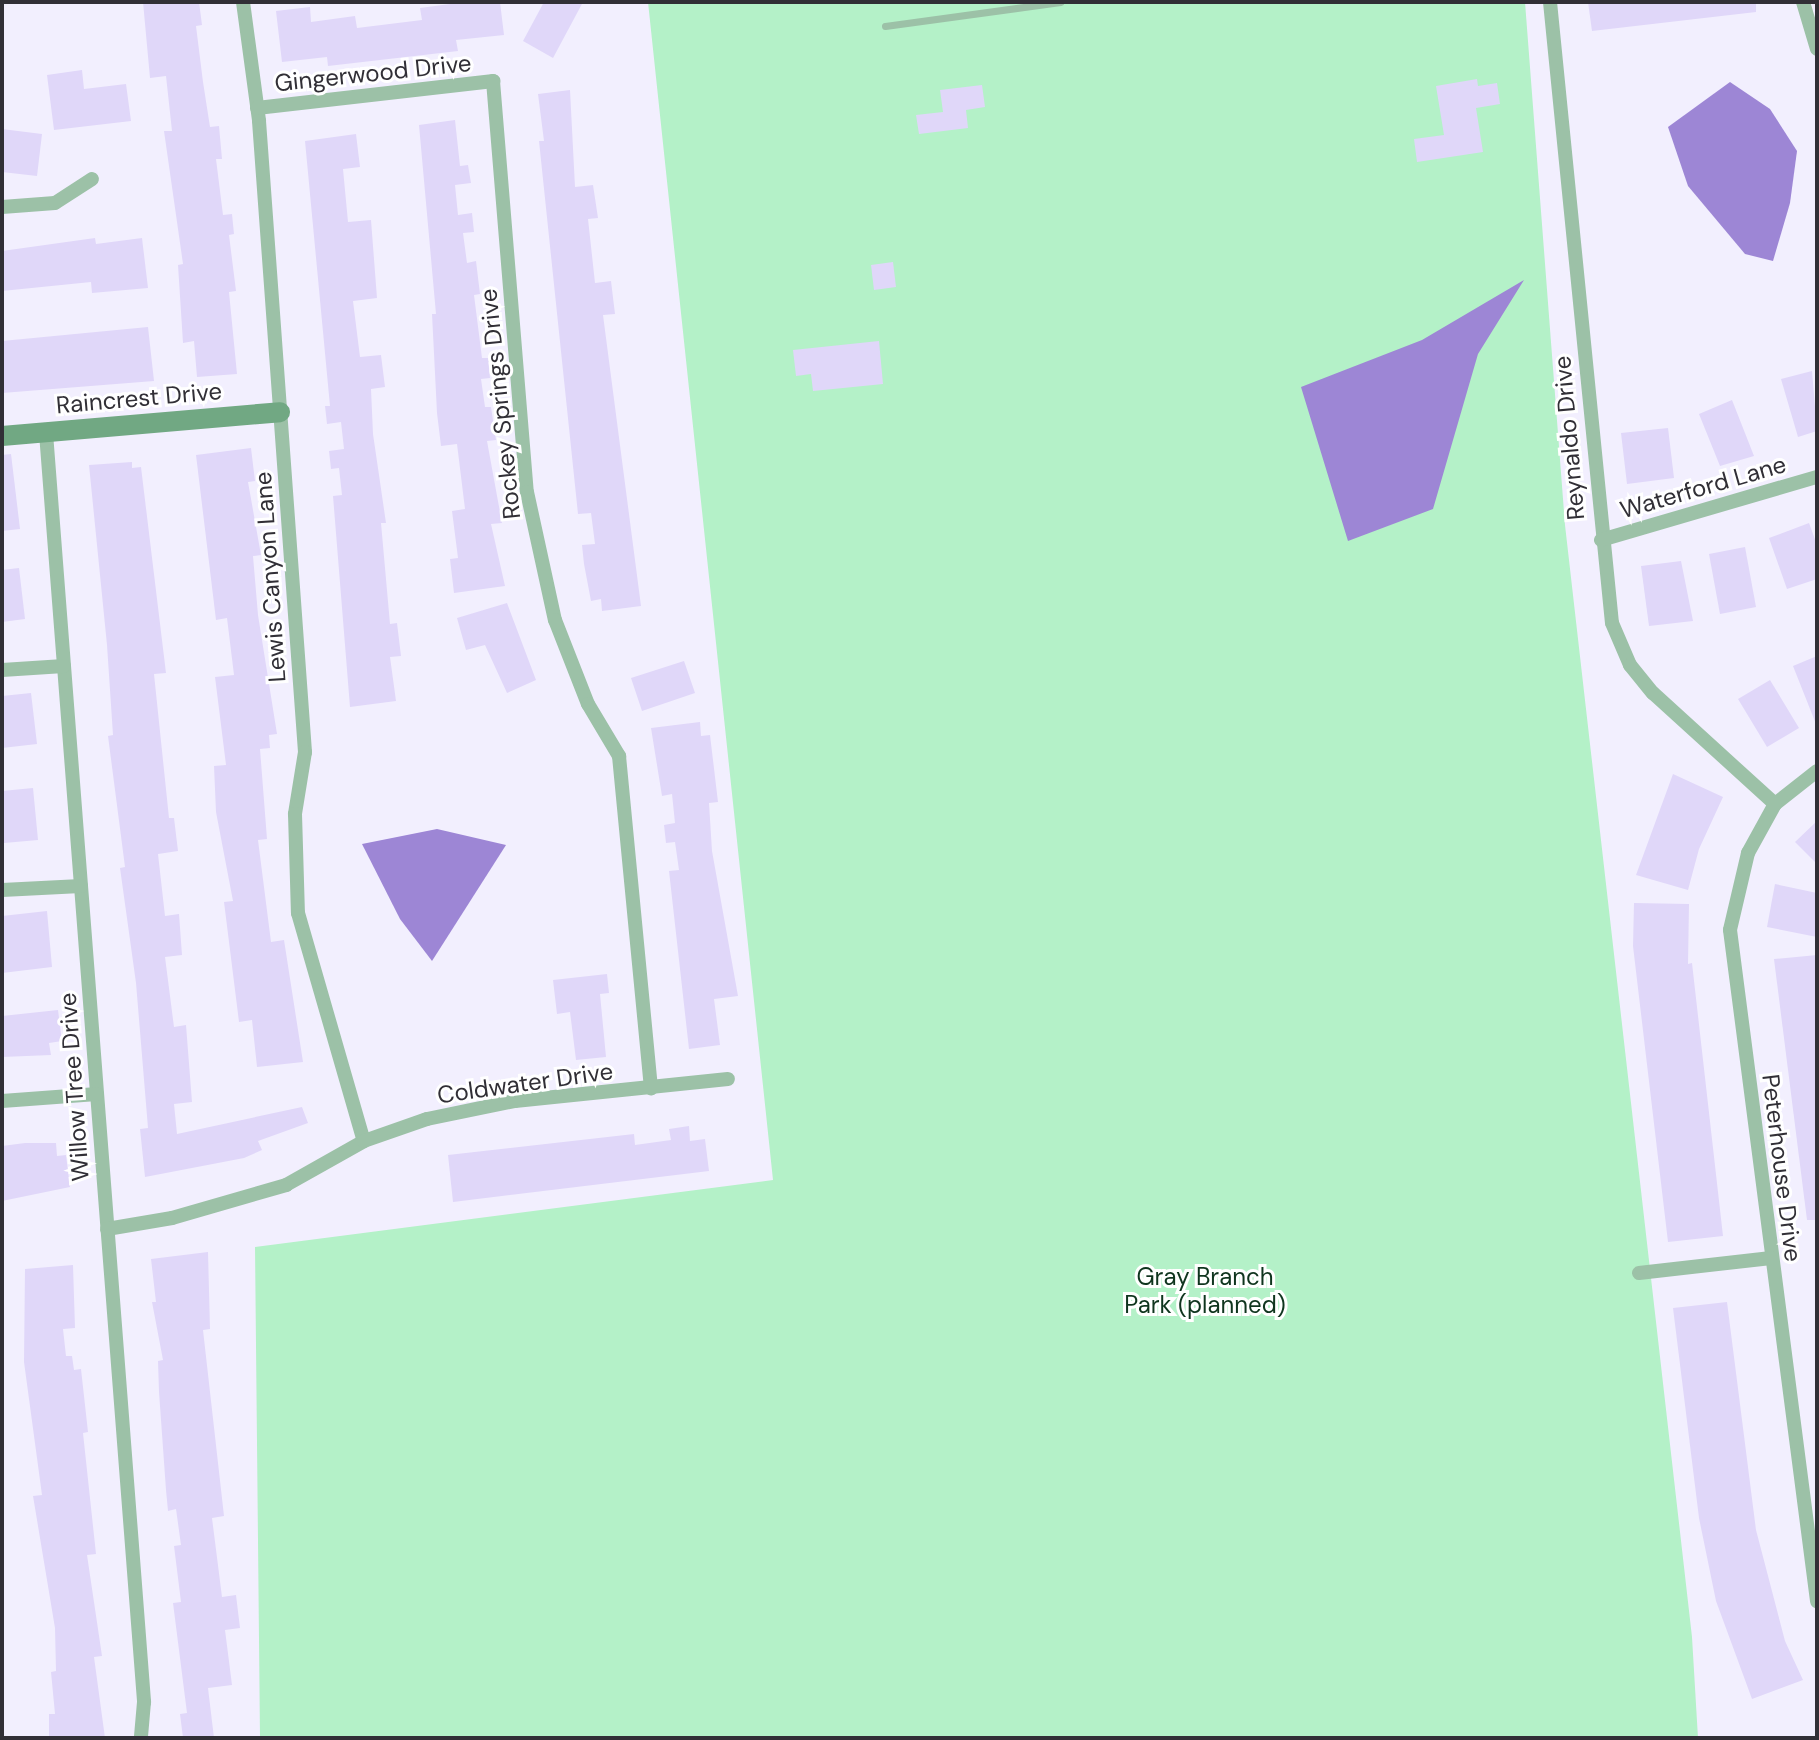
<!DOCTYPE html>
<html>
<head>
<meta charset="utf-8">
<style>
	body { margin:0 }
	#map { position:relative; width:1819px; height:1740px; overflow:hidden; background:#f2effe; font-family:"DM Sans",sans-serif }
	div>[style] { position:absolute }
	.green>* { inset:0; background:#b4f1c8 }
	.water>* { inset:0; background:#9d86d5 }
	.building>* { inset:0; background:#e0d7f9 }
	.lane>* { height:7px; margin:-3.5px; padding:0 3.5px; transform-origin:3.5px; border-radius:3.5px; background:#9cc1a7 }
	.street>* { height:14px; margin:-7px; padding:0 7px; transform-origin:7px; border-radius:7px; background:#9cc1a7 }
	.secondary>* { height:20px; margin:-10px; padding:0 10px; transform-origin:10px; border-radius:10px; background:#71a883 }
	span { translate:-50% -50%; white-space:nowrap; text-align:center; line-height:1.15; -webkit-text-stroke:6px #fff; paint-order:stroke }
	.street-label { font-size:24px; color:#312f36 }
	.park-label { font-size:24px; color:#0f351e }
	.frame { position:absolute; inset:0; border:4px solid #312f36; pointer-events:none }
</style>
</head>
<body>
<div id="map">
	<div class="green">
		<i style="clip-path:polygon(648px 2px,1525px 2px,1565px 525px,1692px 1637px,1698px 1738px,260px 1738px,255px 1247px,773px 1180px)"></i>
	</div>
	<div class="water">
		<i style="clip-path:polygon(1730px 82px,1770px 109px,1797px 151px,1790px 203px,1773px 261px,1745px 254px,1688px 186px,1668px 127px)"></i>
		<i style="clip-path:polygon(1524px 280px,1478px 354px,1433px 509px,1348px 541px,1301px 387px,1422px 340px)"></i>
		<i style="clip-path:polygon(437px 829px,506px 845px,432px 961px,400px 919px,362px 844px)"></i>
	</div>
	<div class="building">
		<i style="clip-path:polygon(143px 2px,199px 2px,202px 25px,196px 26px,203px 82px,210px 127px,219px 126px,222px 159px,216px 159px,223px 215px,232px 214px,234px 234px,229px 235px,236px 291px,229px 292px,237px 374px,197px 377px,194px 341px,183px 343px,178px 265px,183px 264px,164px 131px,172px 131px,166px 76px,150px 78px)"></i>
		<i style="clip-path:polygon(465px 2px,500px 2px,504px 35px,456px 40px,458px 51px,328px 66px,327px 57px,282px 62px,276px 11px,310px 7px,311px 22px,355px 16px,357px 28px,422px 20px,420px 8px)"></i>
		<i style="clip-path:polygon(544px 2px,583px 2px,553px 58px,523px 41px)"></i>
		<i style="clip-path:polygon(1588px 2px,1756px 2px,1756px 12px,1592px 31px)"></i>
		<i style="clip-path:polygon(82px 70px,84px 89px,126px 84px,131px 121px,54px 130px,47px 75px)"></i>
		<i style="clip-path:polygon(1477px 79px,1478px 86px,1497px 83px,1500px 104px,1476px 108px,1483px 152px,1417px 162px,1414px 139px,1444px 135px,1436px 86px)"></i>
		<i style="clip-path:polygon(982px 85px,985px 107px,966px 110px,968px 128px,919px 134px,916px 115px,943px 112px,940px 90px)"></i>
		<i style="clip-path:polygon(570px 90px,575px 187px,593px 185px,598px 218px,588px 219px,595px 283px,611px 281px,615px 314px,603px 315px,641px 606px,602px 611px,601px 599px,591px 601px,584px 564px,582px 545px,595px 544px,591px 513px,578px 514px,539px 141px,544px 141px,538px 94px)"></i>
		<i style="clip-path:polygon(455px 120px,460px 166px,468px 165px,471px 183px,455px 185px,458px 215px,472px 213px,474px 232px,463px 233px,467px 263px,476px 261px,480px 294px,474px 295px,482px 358px,488px 358px,490px 378px,481px 379px,485px 407px,491px 407px,496px 440px,487px 441px,502px 523px,491px 524px,505px 586px,454px 593px,450px 559px,458px 558px,452px 511px,465px 509px,457px 444px,441px 446px,437px 413px,432px 314px,436px 314px,419px 125px)"></i>
		<i style="clip-path:polygon(2px 129px,42px 134px,37px 176px,2px 172px)"></i>
		<i style="clip-path:polygon(356px 134px,360px 167px,343px 169px,348px 222px,371px 220px,377px 298px,353px 301px,360px 357px,381px 355px,385px 387px,371px 389px,373px 434px,386px 523px,381px 523px,390px 624px,397px 623px,401px 656px,390px 657px,396px 701px,350px 707px,333px 496px,342px 495px,339px 468px,331px 469px,329px 451px,344px 449px,341px 422px,327px 424px,325px 406px,330px 406px,305px 141px)"></i>
		<i style="clip-path:polygon(95px 238px,96px 244px,142px 238px,148px 288px,92px 293px,91px 282px,2px 291px,2px 251px)"></i>
		<i style="clip-path:polygon(893px 262px,896px 287px,874px 290px,871px 265px)"></i>
		<i style="clip-path:polygon(148px 327px,154px 381px,2px 393px,2px 341px)"></i>
		<i style="clip-path:polygon(879px 341px,883px 384px,813px 391px,811px 374px,796px 376px,793px 350px)"></i>
		<i style="clip-path:polygon(1812px 371px,1817px 431px,1798px 437px,1781px 379px)"></i>
		<i style="clip-path:polygon(1732px 400px,1754px 456px,1720px 466px,1699px 414px)"></i>
		<i style="clip-path:polygon(1668px 428px,1674px 478px,1627px 484px,1621px 433px)"></i>
		<i style="clip-path:polygon(251px 448px,255px 481px,248px 482px,261px 555px,253px 556px,258px 615px,277px 734px,269px 735px,270px 748px,260px 749px,267px 839px,258px 840px,271px 942px,284px 940px,303px 1062px,257px 1067px,252px 1020px,239px 1022px,224px 902px,233px 901px,216px 812px,214px 766px,226px 765px,215px 677px,234px 675px,227px 618px,216px 620px,196px 455px)"></i>
		<i style="clip-path:polygon(11px 454px,20px 529px,2px 531px,2px 455px)"></i>
		<i style="clip-path:polygon(132px 462px,132px 468px,141px 467px,166px 673px,154px 674px,169px 818px,174px 818px,178px 851px,158px 854px,165px 916px,179px 914px,182px 955px,165px 957px,174px 1027px,186px 1025px,192px 1102px,174px 1104px,177px 1134px,302px 1107px,308px 1123px,258px 1141px,262px 1150px,244px 1158px,145px 1177px,140px 1129px,148px 1128px,136px 983px,120px 868px,125px 867px,108px 736px,113px 735px,107px 645px,89px 465px)"></i>
		<i style="clip-path:polygon(1809px 523px,1817px 545px,1817px 579px,1787px 589px,1769px 538px)"></i>
		<i style="clip-path:polygon(1745px 547px,1756px 607px,1720px 614px,1709px 554px)"></i>
		<i style="clip-path:polygon(1681px 561px,1693px 621px,1649px 626px,1641px 566px)"></i>
		<i style="clip-path:polygon(19px 568px,25px 619px,2px 622px,2px 570px)"></i>
		<i style="clip-path:polygon(507px 603px,536px 680px,507px 693px,485px 645px,466px 650px,457px 618px)"></i>
		<i style="clip-path:polygon(1817px 656px,1817px 724px,1816px 724px,1793px 666px)"></i>
		<i style="clip-path:polygon(684px 661px,695px 693px,642px 711px,631px 678px)"></i>
		<i style="clip-path:polygon(1770px 680px,1799px 728px,1767px 747px,1738px 699px)"></i>
		<i style="clip-path:polygon(31px 693px,37px 744px,2px 748px,2px 696px)"></i>
		<i style="clip-path:polygon(700px 722px,701px 736px,710px 735px,718px 802px,709px 803px,712px 851px,738px 996px,714px 999px,720px 1045px,689px 1049px,669px 871px,679px 870px,675px 842px,666px 843px,664px 825px,675px 823px,672px 794px,662px 796px,651px 728px)"></i>
		<i style="clip-path:polygon(1673px 774px,1723px 797px,1699px 849px,1688px 890px,1636px 875px)"></i>
		<i style="clip-path:polygon(33px 788px,38px 840px,4px 843px,2px 791px)"></i>
		<i style="clip-path:polygon(1817px 821px,1817px 864px,1795px 842px)"></i>
		<i style="clip-path:polygon(1775px 884px,1817px 893px,1817px 937px,1767px 927px)"></i>
		<i style="clip-path:polygon(1634px 903px,1689px 904px,1688px 964px,1692px 963px,1723px 1236px,1668px 1242px,1633px 946px)"></i>
		<i style="clip-path:polygon(47px 911px,52px 967px,2px 973px,2px 916px)"></i>
		<i style="clip-path:polygon(1817px 955px,1817px 1220px,1807px 1220px,1774px 959px)"></i>
		<i style="clip-path:polygon(607px 974px,609px 993px,600px 994px,606px 1057px,576px 1060px,570px 1012px,557px 1014px,553px 980px)"></i>
		<i style="clip-path:polygon(58px 1010px,62px 1041px,49px 1043px,51px 1055px,2px 1057px,2px 1016px)"></i>
		<i style="clip-path:polygon(689px 1126px,690px 1141px,705px 1139px,709px 1171px,453px 1202px,448px 1155px,634px 1134px,635px 1145px,671px 1140px,669px 1129px)"></i>
		<i style="clip-path:polygon(25px 1143px,56px 1143px,57px 1156px,66px 1155px,70px 1187px,2px 1201px,2px 1146px)"></i>
		<i style="clip-path:polygon(208px 1252px,210px 1329px,203px 1330px,224px 1516px,212px 1518px,222px 1597px,236px 1595px,240px 1628px,225px 1630px,232px 1685px,208px 1688px,214px 1738px,183px 1738px,180px 1714px,187px 1713px,173px 1603px,181px 1602px,174px 1546px,181px 1545px,176px 1509px,168px 1511px,166px 1490px,159px 1392px,158px 1361px,163px 1360px,152px 1302px,156px 1302px,151px 1259px)"></i>
		<i style="clip-path:polygon(73px 1265px,75px 1328px,63px 1329px,66px 1356px,72px 1356px,74px 1370px,81px 1369px,88px 1432px,83px 1433px,96px 1554px,87px 1555px,102px 1656px,94px 1657px,105px 1738px,49px 1738px,49px 1714px,55px 1714px,51px 1672px,56px 1671px,55px 1628px,33px 1496px,42px 1495px,24px 1362px,25px 1269px)"></i>
		<i style="clip-path:polygon(1727px 1302px,1756px 1530px,1785px 1641px,1803px 1680px,1752px 1699px,1716px 1601px,1699px 1518px,1673px 1308px)"></i>
	</div>
	<div class="lane">
		<i style="left:885px;top:26px;width:177px;rotate:-7.8deg"></i>
	</div>
	<div class="street">
		<i style="left:243px;top:2px;width:120px;rotate:82.3deg"></i>
		<i style="left:259px;top:121px;width:633px;rotate:85.83deg"></i>
		<i style="left:305px;top:752px;width:63px;rotate:99.2deg"></i>
		<i style="left:295px;top:814px;width:99px;rotate:88.3deg"></i>
		<i style="left:298px;top:913px;width:237px;rotate:73.9deg"></i>
		<i style="left:1550px;top:2px;width:624px;rotate:84.3deg"></i>
		<i style="left:1612px;top:623px;width:46px;rotate:66.8deg"></i>
		<i style="left:1630px;top:665px;width:36px;rotate:51deg"></i>
		<i style="left:1653px;top:693px;width:165px;rotate:42.3deg"></i>
		<i style="left:1803px;top:2px;width:49px;rotate:73.4deg"></i>
		<i style="left:257px;top:108px;width:238px;rotate:-6.5deg"></i>
		<i style="left:493px;top:81px;width:412px;rotate:85.3deg"></i>
		<i style="left:527px;top:492px;width:131px;rotate:77.7deg"></i>
		<i style="left:555px;top:620px;width:90px;rotate:68.6deg"></i>
		<i style="left:588px;top:704px;width:61px;rotate:59.2deg"></i>
		<i style="left:619px;top:756px;width:334px;rotate:84.5deg"></i>
		<i style="left:2px;top:207px;width:53px;rotate:-4.3deg"></i>
		<i style="left:55px;top:203px;width:44px;rotate:-33deg"></i>
		<i style="left:46px;top:433px;width:1273px;rotate:85.58deg"></i>
		<i style="left:144px;top:1702px;width:36px;rotate:95deg"></i>
		<i style="left:1601px;top:540px;width:225px;rotate:-16.3deg"></i>
		<i style="left:2px;top:670px;width:62px;rotate:-3.7deg"></i>
		<i style="left:1817px;top:771px;width:53px;rotate:141.8deg"></i>
		<i style="left:1775px;top:804px;width:56px;rotate:118.9deg"></i>
		<i style="left:1748px;top:853px;width:79px;rotate:103.2deg"></i>
		<i style="left:1730px;top:930px;width:677px;rotate:82.61deg"></i>
		<i style="left:2px;top:890px;width:79px;rotate:-2.9deg"></i>
		<i style="left:2px;top:1101px;width:95px;rotate:-4.2deg"></i>
		<i style="left:107px;top:1229px;width:66px;rotate:-9.6deg"></i>
		<i style="left:172px;top:1218px;width:119px;rotate:-16.1deg"></i>
		<i style="left:286px;top:1185px;width:90px;rotate:-29.4deg"></i>
		<i style="left:364px;top:1141px;width:67px;rotate:-19.2deg"></i>
		<i style="left:427px;top:1119px;width:90px;rotate:-11.6deg"></i>
		<i style="left:515px;top:1101px;width:214px;rotate:-5.9deg"></i>
		<i style="left:1639px;top:1273px;width:133px;rotate:-6.5deg"></i>
	</div>
	<div class="secondary">
		<i style="left:2px;top:436px;width:279px;rotate:-4.9deg"></i>
	</div>
	<div class="street-label">
		<span style="left:373px;top:73px;rotate:-6deg">Gingerwood Drive</span>
		<span style="left:139px;top:398px;rotate:-5deg">Raincrest Drive</span>
		<span style="left:500px;top:404px;rotate:-96deg">Rockey Springs Drive</span>
		<span style="left:1569px;top:438px;rotate:-95deg">Reynaldo Drive</span>
		<span style="left:1703px;top:487px;rotate:-16deg">Waterford Lane</span>
		<span style="left:270px;top:577px;rotate:-94deg">Lewis Canyon Lane</span>
		<span style="left:525px;top:1083px;rotate:-8deg">Coldwater Drive</span>
		<span style="left:74px;top:1087px;rotate:-94deg">Willow Tree Drive</span>
		<span style="left:1782px;top:1168px;rotate:83deg">Peterhouse Drive</span>
	</div>
	<div class="park-label">
		<span style="left:1205px;top:1291px">Gray Branch<br>Park (planned)</span>
	</div>
	<div class="frame"></div>
</div>
</body>
</html>
